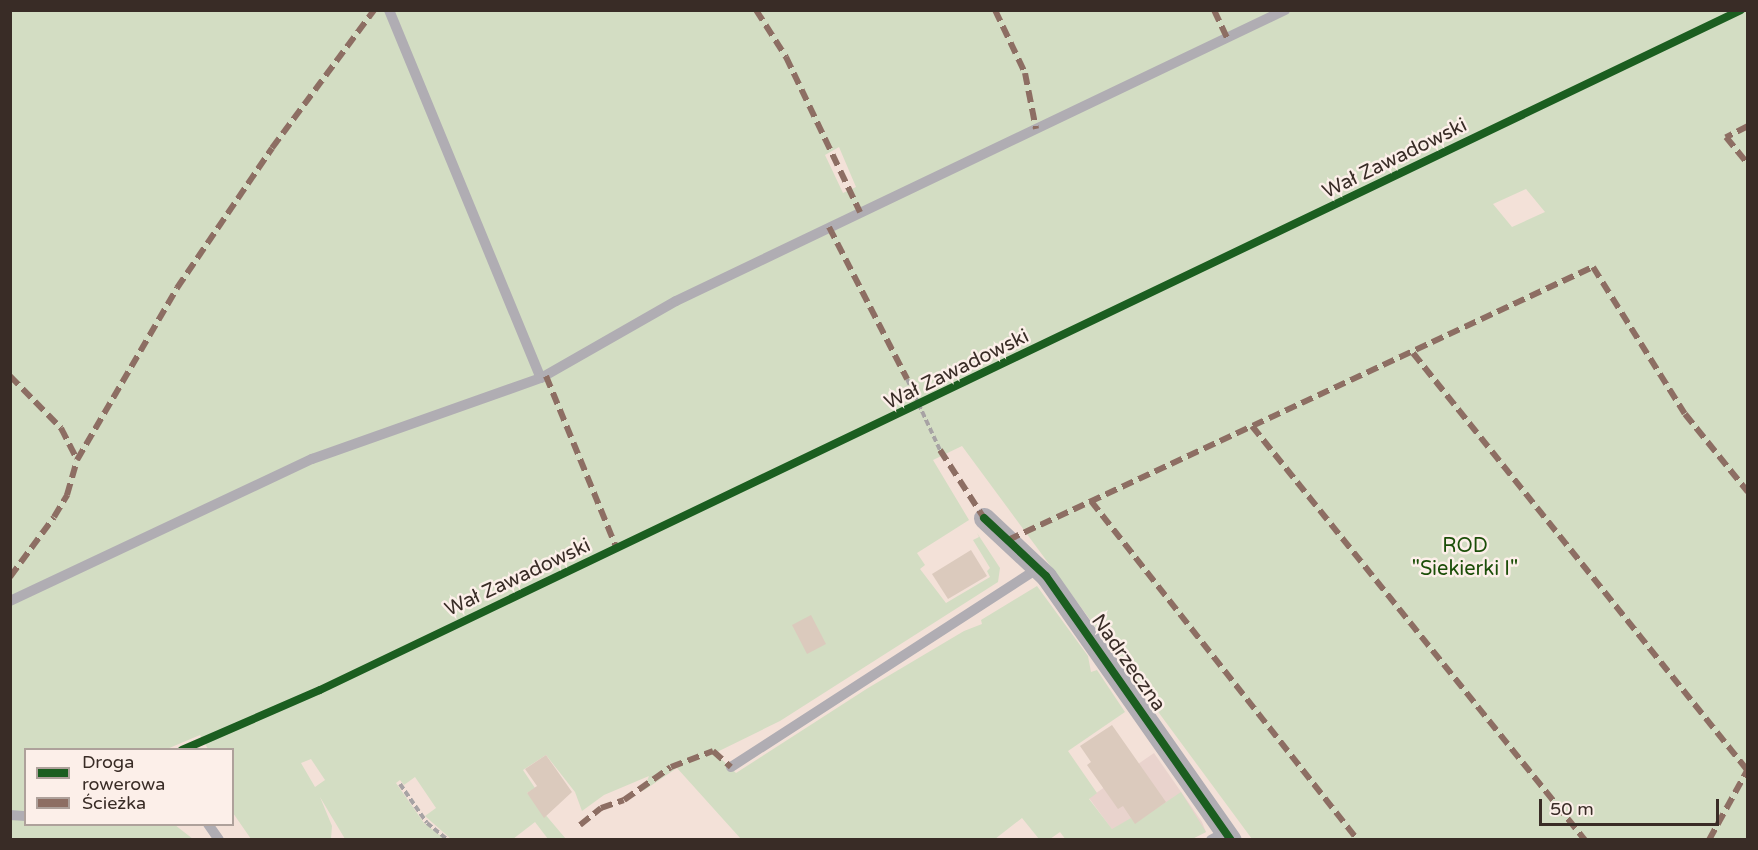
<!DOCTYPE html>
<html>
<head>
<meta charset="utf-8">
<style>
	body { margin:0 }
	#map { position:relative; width:1758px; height:850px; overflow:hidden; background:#f3e1d8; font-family:"Varela Round",sans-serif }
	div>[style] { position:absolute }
	.commercial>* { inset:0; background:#e9d3cd }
	.green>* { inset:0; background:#d3ddc3 }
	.building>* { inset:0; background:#dbcabd }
	.path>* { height:4px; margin-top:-2px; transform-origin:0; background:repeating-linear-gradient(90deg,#a7a3a4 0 6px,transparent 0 9px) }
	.lane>* { height:10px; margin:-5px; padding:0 5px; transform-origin:5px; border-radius:5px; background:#b0adb3 }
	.street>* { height:21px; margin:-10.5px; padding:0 10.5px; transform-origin:10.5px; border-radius:10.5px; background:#b0adb3 }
	.quiet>* { height:6px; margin-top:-3px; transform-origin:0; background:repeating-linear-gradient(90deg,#8d6e63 0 12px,transparent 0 18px) }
	.cycleway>* { height:8px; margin:-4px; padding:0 4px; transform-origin:4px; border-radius:4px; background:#1b5e20 }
	span { translate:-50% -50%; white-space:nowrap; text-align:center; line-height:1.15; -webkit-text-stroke:5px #fcefe9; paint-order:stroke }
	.street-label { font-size:20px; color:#392c26 }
	.park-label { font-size:20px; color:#1b4e08 }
	.frame { position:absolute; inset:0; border:12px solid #392c26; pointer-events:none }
	.legend { position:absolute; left:24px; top:748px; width:210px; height:78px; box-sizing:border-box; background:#fcefe9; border:2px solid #aea19b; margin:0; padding:8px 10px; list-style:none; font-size:18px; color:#392c26 }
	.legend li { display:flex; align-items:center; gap:12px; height:30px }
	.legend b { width:30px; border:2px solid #aea19b }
	.scale { position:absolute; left:1539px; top:799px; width:180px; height:27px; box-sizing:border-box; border:3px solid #392c26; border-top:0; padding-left:8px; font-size:18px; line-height:21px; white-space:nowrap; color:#392c26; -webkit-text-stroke:4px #fcefe9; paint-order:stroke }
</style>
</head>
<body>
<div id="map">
	<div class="commercial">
		<i style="clip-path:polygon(1154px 753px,1202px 822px,1206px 832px,1192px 839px,1119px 839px,1089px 798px)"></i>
	</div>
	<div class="green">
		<i style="clip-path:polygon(evenodd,10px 11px,1747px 11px,1747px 839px,1252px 839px,962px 446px,933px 460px,969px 520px,917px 553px,925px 565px,920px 569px,946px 603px,990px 577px,987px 571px,990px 568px,973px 540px,979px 537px,977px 533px,1000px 568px,998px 582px,780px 721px,715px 753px,736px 773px,868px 688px,964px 631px,982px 624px,981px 620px,1037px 586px,1088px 656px,1091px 672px,1097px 670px,1125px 712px,1068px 751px,1097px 793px,1089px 799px,1112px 829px,1131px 818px,1135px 823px,1181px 792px,1206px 832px,1192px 839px,1066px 840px,1060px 832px,1050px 839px,1039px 839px,1022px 818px,995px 839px,741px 839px,677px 768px,643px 791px,649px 776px,604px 795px,582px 811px,575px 792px,546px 755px,523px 770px,535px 788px,527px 793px,566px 839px,548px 839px,535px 822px,513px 839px,451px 839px,425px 816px,436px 808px,415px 777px,404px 785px,400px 780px,396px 783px,424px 823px,445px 839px,345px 839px,320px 797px,332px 826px,331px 839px,251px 839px,233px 813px,232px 750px,208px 749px,200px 735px,167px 749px,26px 750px,26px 824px,175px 825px,193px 839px,11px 839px,10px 11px,839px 147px,856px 187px,843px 193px,825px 155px,839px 147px,10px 11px,1526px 189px,1545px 212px,1512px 227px,1493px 204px,1526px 189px,10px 11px,311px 759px,325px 780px,315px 787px,301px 763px,311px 759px)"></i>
	</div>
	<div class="building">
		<i style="clip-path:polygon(971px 550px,987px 576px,948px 599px,932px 574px)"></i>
		<i style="clip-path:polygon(811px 615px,826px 644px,807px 654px,792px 625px)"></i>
		<i style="clip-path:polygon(1112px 725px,1166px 802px,1135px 824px,1123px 806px,1118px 809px,1087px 765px,1091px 762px,1080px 746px)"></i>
		<i style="clip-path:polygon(546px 755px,572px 792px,544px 818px,527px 793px,537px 786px,525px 769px)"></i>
	</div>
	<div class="path">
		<i style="left:907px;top:379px;width:78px;rotate:65.1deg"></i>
		<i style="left:400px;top:784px;width:47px;rotate:55.3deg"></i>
		<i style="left:427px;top:823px;width:27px;rotate:39deg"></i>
	</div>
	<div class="lane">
		<i style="left:389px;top:10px;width:398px;rotate:67.6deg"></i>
		<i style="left:10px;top:601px;width:334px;rotate:-25.2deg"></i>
		<i style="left:312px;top:459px;width:243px;rotate:-19.5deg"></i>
		<i style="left:541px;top:378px;width:155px;rotate:-29.7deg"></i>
		<i style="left:676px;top:301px;width:675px;rotate:-25.54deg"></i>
		<i style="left:731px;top:767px;width:367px;rotate:-32.9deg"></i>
		<i style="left:10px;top:815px;width:16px;rotate:4deg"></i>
		<i style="left:208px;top:824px;width:19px;rotate:55deg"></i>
		<i style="left:1211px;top:840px;width:17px;rotate:-28deg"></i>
	</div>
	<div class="street">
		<i style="left:984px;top:518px;width:85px;rotate:43.1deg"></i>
		<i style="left:1046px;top:576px;width:322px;rotate:55deg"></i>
	</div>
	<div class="quiet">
		<i style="left:756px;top:10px;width:56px;rotate:57.4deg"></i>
		<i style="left:786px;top:57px;width:172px;rotate:64.5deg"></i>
		<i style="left:995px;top:10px;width:70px;rotate:64.5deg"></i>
		<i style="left:1025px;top:73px;width:57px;rotate:78.9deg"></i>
		<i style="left:1214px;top:10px;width:31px;rotate:65deg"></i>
		<i style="left:1748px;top:126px;width:25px;rotate:153deg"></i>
		<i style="left:1726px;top:137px;width:35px;rotate:51deg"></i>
		<i style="left:829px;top:227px;width:171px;rotate:62.8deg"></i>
		<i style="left:1413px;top:353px;width:536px;rotate:51.29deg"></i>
		<i style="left:10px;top:376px;width:73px;rotate:45.6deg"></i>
		<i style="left:61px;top:428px;width:36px;rotate:63deg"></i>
		<i style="left:546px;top:376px;width:187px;rotate:67.7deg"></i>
		<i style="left:1252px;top:426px;width:531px;rotate:51.19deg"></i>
		<i style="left:940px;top:450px;width:81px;rotate:57.1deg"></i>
		<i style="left:1091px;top:501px;width:432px;rotate:51.8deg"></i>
		<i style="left:1008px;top:540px;width:646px;rotate:-25.02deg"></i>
		<i style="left:1593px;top:267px;width:173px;rotate:58deg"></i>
		<i style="left:1685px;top:414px;width:100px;rotate:51.1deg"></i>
		<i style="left:10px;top:577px;width:74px;rotate:-53.7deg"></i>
		<i style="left:54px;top:517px;width:26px;rotate:-59deg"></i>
		<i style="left:67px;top:495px;width:36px;rotate:-74deg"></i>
		<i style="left:77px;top:460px;width:199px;rotate:-59.8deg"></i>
		<i style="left:177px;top:288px;width:169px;rotate:-55.8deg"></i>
		<i style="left:272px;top:148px;width:172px;rotate:-53.5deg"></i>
		<i style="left:580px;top:825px;width:27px;rotate:-39deg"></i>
		<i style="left:601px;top:808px;width:24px;rotate:-19deg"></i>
		<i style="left:624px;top:800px;width:57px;rotate:-35.1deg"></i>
		<i style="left:671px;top:767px;width:45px;rotate:-20.9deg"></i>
		<i style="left:713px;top:751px;width:24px;rotate:42deg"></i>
		<i style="left:1709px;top:840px;width:81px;rotate:-61.2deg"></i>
	</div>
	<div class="cycleway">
		<i style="left:984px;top:518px;width:85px;rotate:43.1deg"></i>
		<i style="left:1046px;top:576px;width:322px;rotate:55deg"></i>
		<i style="left:182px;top:750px;width:150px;rotate:-23.5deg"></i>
		<i style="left:320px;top:690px;width:1575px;rotate:-25.57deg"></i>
	</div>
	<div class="street-label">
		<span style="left:1395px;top:159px;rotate:-26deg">Wał Zawadowski</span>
		<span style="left:957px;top:370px;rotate:-26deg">Wał Zawadowski</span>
		<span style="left:518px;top:578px;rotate:-25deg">Wał Zawadowski</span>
		<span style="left:1128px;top:663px;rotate:55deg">Nadrzeczna</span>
	</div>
	<div class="park-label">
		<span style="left:1465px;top:558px">ROD<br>"Siekierki I"</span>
	</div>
	<div class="frame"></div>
	<ul class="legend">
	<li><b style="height:8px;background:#1b5e20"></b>Droga rowerowa</li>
	<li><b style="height:8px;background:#8d6e63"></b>Ścieżka</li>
	</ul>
	<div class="scale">50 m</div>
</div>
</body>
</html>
